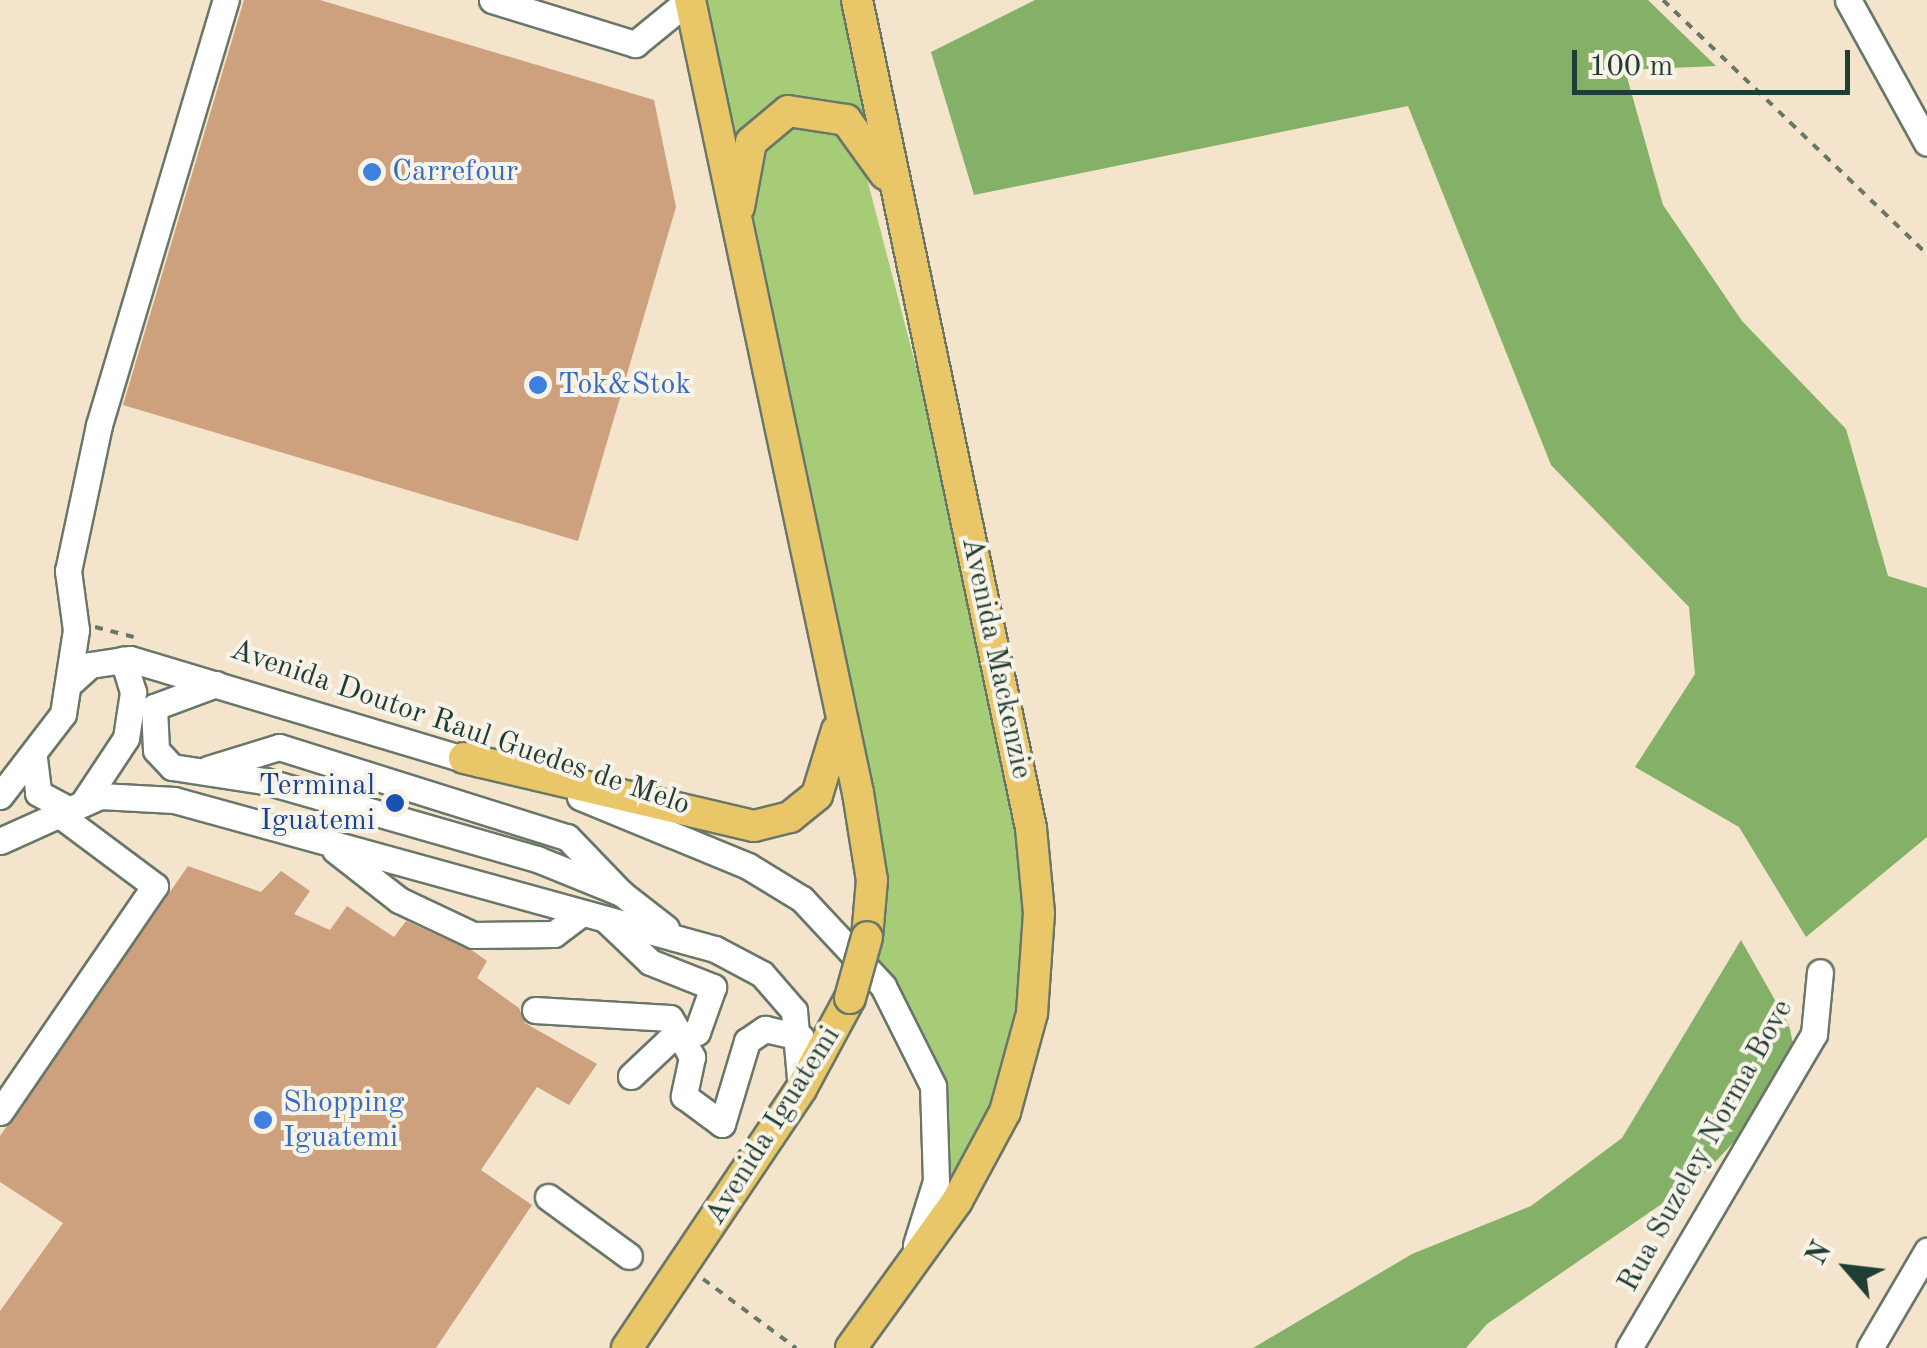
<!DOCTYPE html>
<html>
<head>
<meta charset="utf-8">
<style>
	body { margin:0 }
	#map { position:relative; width:1927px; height:1348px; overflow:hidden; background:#f3e4cb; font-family:"Old Standard TT",serif }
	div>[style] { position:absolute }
	.green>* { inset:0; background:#a6cc77 }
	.forest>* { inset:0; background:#84b068 }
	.building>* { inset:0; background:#cea17e }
	.path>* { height:4px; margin-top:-2px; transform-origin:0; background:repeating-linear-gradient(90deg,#697769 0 8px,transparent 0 16px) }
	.roads { filter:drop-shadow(2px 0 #697769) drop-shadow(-2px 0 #697769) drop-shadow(0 2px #697769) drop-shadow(0 -2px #697769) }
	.minor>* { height:25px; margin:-12.5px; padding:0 12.5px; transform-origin:12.5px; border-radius:12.5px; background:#fff }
	.major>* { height:30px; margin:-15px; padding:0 15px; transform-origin:15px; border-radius:15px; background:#e9c769 }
	.bridges { filter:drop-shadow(2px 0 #697769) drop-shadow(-2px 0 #697769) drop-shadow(0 2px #697769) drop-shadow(0 -2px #697769) }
	.major-bridge>* { height:30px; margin:-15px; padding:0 15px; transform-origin:15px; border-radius:15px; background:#e9c769 }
	.dots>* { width:28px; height:28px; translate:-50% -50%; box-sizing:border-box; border:5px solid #f7f3e8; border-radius:50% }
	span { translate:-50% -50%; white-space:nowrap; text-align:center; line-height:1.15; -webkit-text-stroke:8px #f7f3e8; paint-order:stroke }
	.shop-label { font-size:30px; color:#366cbe }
	.left { translate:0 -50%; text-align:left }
	.street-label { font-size:30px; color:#1f3d34 }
	.transit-label { font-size:30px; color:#164399 }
	.right { translate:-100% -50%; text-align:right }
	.north { position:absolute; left:1797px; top:1218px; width:100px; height:100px; -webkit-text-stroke:8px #f7f3e8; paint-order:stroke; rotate:298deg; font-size:28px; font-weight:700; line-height:40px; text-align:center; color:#1f3d34 }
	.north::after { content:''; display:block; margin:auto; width:35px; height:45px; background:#1f3d34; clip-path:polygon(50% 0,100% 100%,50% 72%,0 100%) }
	.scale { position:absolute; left:1572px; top:50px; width:278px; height:45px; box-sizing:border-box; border:5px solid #1f3d34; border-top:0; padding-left:12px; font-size:30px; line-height:35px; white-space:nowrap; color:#1f3d34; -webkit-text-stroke:8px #f7f3e8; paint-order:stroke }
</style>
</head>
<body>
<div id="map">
	<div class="green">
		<i style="clip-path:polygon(697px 0,840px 0,866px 116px,794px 100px,736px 157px)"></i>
		<i style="clip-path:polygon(792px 125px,841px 134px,863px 163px,934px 436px,1022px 859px,1024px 997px,998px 1097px,947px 1187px,946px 1141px,878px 965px,882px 845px,750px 199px,755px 153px)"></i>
	</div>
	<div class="forest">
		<i style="clip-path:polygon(1035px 0,1648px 0,1716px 66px,1625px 70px,1663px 205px,1742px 321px,1846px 429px,1888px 576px,1927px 588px,1927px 837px,1806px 937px,1739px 827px,1635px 767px,1695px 674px,1689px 607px,1551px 465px,1408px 106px,974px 195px,931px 52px)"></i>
		<i style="clip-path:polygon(1741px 940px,1789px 1025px,1795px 1053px,1763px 1111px,1701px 1177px,1487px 1324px,1466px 1348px,1253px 1348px,1412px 1254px,1531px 1206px,1622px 1138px)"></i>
	</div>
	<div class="building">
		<i style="clip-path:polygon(244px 0,320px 0,654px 100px,676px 207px,578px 541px,123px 405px)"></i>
		<i style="clip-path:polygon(188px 866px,261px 892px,281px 871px,310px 891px,294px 914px,330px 930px,347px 906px,394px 937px,406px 921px,473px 951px,487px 961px,477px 978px,519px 1008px,525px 1023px,597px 1064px,569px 1105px,537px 1087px,481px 1170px,532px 1205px,436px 1348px,0 1348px,0 1311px,63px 1223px,0 1182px,0 1136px)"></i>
	</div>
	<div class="path">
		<i style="left:1663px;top:0;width:366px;rotate:43.9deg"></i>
		<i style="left:95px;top:627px;width:40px;rotate:14.4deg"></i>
		<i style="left:703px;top:1279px;width:116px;rotate:36.6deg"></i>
	</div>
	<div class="roads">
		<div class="minor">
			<i style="left:492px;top:0;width:150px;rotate:17.1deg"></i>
			<i style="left:635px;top:44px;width:70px;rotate:-39.2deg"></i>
			<i style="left:1848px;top:0;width:163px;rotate:61.1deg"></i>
			<i style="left:69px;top:684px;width:28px;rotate:-42deg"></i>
			<i style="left:90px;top:665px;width:40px;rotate:-8.5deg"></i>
			<i style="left:130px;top:659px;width:365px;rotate:16.7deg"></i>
			<i style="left:216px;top:684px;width:66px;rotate:159.6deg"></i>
			<i style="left:154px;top:707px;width:43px;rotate:87.3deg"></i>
			<i style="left:156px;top:750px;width:23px;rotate:47deg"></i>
			<i style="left:172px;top:767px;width:94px;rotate:8.6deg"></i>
			<i style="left:265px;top:781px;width:283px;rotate:16deg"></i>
			<i style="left:537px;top:859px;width:91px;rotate:22deg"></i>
			<i style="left:621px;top:893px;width:57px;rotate:37.9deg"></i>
			<i style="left:34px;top:758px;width:35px;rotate:83deg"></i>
			<i style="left:38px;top:793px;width:27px;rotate:28deg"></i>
			<i style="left:208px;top:769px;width:74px;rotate:-17.2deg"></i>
			<i style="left:279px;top:747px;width:302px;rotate:17.4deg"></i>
			<i style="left:567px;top:837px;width:78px;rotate:46deg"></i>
			<i style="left:0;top:796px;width:103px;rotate:-52.5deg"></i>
			<i style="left:63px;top:714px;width:85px;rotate:-81.2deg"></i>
			<i style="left:76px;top:630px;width:60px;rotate:-97.7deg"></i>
			<i style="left:68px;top:571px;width:149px;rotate:-78deg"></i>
			<i style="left:99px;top:425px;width:444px;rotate:-73.4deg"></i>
			<i style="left:580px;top:797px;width:182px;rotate:22.3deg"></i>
			<i style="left:748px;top:866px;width:63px;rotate:31.4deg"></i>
			<i style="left:802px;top:899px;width:119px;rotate:47deg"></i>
			<i style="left:883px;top:986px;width:112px;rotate:63.4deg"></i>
			<i style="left:933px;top:1086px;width:95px;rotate:88.2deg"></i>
			<i style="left:936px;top:1181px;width:67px;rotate:107.4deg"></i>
			<i style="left:85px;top:800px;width:74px;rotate:-56.5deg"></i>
			<i style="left:126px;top:738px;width:47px;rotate:-81.3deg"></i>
			<i style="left:133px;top:692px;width:34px;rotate:-107deg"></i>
			<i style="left:0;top:841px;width:110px;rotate:-24.2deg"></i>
			<i style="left:100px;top:796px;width:74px;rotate:3.1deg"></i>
			<i style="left:174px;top:800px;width:561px;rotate:15.4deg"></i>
			<i style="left:715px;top:949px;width:53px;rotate:28deg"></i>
			<i style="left:762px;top:974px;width:49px;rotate:49.1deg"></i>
			<i style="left:794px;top:1011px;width:78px;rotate:84.9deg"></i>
			<i style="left:335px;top:850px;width:81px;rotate:38deg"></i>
			<i style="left:399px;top:900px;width:82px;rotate:25.3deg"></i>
			<i style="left:473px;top:935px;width:81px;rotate:-0.7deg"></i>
			<i style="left:554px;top:934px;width:35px;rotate:-37deg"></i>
			<i style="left:605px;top:919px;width:62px;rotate:43.7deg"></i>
			<i style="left:650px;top:962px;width:68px;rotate:21.6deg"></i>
			<i style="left:713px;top:987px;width:48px;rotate:109.6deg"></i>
			<i style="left:697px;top:1032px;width:30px;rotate:163deg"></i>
			<i style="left:668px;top:1041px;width:51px;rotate:136.6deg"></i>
			<i style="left:535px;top:1010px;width:135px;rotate:3.4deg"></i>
			<i style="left:670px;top:1018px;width:45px;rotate:60.6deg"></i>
			<i style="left:692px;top:1057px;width:40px;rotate:102deg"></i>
			<i style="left:684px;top:1096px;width:47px;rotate:36.4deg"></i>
			<i style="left:722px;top:1124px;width:87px;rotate:-73.2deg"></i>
			<i style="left:747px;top:1041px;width:22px;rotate:-34deg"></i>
			<i style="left:765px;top:1029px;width:37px;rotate:13deg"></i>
			<i style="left:0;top:1112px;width:274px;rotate:-55.6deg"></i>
			<i style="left:155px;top:886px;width:127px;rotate:-143.3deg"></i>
			<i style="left:548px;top:1197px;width:100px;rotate:36.1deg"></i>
			<i style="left:1629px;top:1348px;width:364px;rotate:-59.5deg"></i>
			<i style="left:1814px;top:1034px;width:62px;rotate:-84.5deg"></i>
			<i style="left:1870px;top:1348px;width:113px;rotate:-59.6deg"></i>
		</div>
		<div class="major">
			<i style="left:690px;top:0;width:811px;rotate:78.04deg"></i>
			<i style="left:858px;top:793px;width:88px;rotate:80.9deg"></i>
			<i style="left:872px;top:880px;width:57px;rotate:95deg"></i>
			<i style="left:739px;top:207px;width:66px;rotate:-79.5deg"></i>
			<i style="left:751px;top:142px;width:48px;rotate:-40deg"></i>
			<i style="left:788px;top:111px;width:59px;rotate:8.8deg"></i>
			<i style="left:846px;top:120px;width:67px;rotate:54.2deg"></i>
			<i style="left:464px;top:758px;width:298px;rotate:13.2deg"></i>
			<i style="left:754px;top:826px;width:37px;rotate:-14deg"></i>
			<i style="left:790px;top:817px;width:35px;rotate:-39deg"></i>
			<i style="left:817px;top:795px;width:68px;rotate:-72.9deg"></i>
			<i style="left:627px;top:1348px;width:312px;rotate:-56.1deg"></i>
			<i style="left:801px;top:1089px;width:103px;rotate:-61.7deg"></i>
			<i style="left:851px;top:1348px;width:181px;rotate:-54.2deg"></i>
			<i style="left:957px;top:1201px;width:101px;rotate:-61.7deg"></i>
			<i style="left:1005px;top:1112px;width:103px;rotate:-74.7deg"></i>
			<i style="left:1032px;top:1013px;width:100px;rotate:-86deg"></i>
			<i style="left:1039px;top:913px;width:85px;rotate:-95.4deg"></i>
			<i style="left:1031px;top:828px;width:846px;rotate:-101.87deg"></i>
		</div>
	</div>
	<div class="bridges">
		<div class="major-bridge">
			<i style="left:850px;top:998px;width:63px;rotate:-74.4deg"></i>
		</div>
	</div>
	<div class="dots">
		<i style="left:372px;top:172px;background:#3f7fe0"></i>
		<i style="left:538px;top:385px;background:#3f7fe0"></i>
		<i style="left:395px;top:803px;background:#1a4fb4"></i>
		<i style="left:263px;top:1120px;background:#3f7fe0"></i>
	</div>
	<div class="shop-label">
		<span class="left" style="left:392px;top:172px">Carrefour</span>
		<span class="left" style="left:558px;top:385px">Tok&amp;Stok</span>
		<span class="left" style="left:283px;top:1120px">Shopping<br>Iguatemi</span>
	</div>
	<div class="street-label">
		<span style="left:996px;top:658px;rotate:78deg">Avenida Mackenzie</span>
		<span style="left:460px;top:728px;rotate:19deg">Avenida Doutor Raul Guedes de Melo</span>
		<span style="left:773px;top:1126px;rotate:-58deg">Avenida Iguatemi</span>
		<span style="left:1706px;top:1146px;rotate:-61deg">Rua Suzeley Norma Bove</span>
	</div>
	<div class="transit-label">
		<span class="right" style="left:375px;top:803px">Terminal<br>Iguatemi</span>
	</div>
	<div class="north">N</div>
	<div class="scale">100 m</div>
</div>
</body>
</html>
